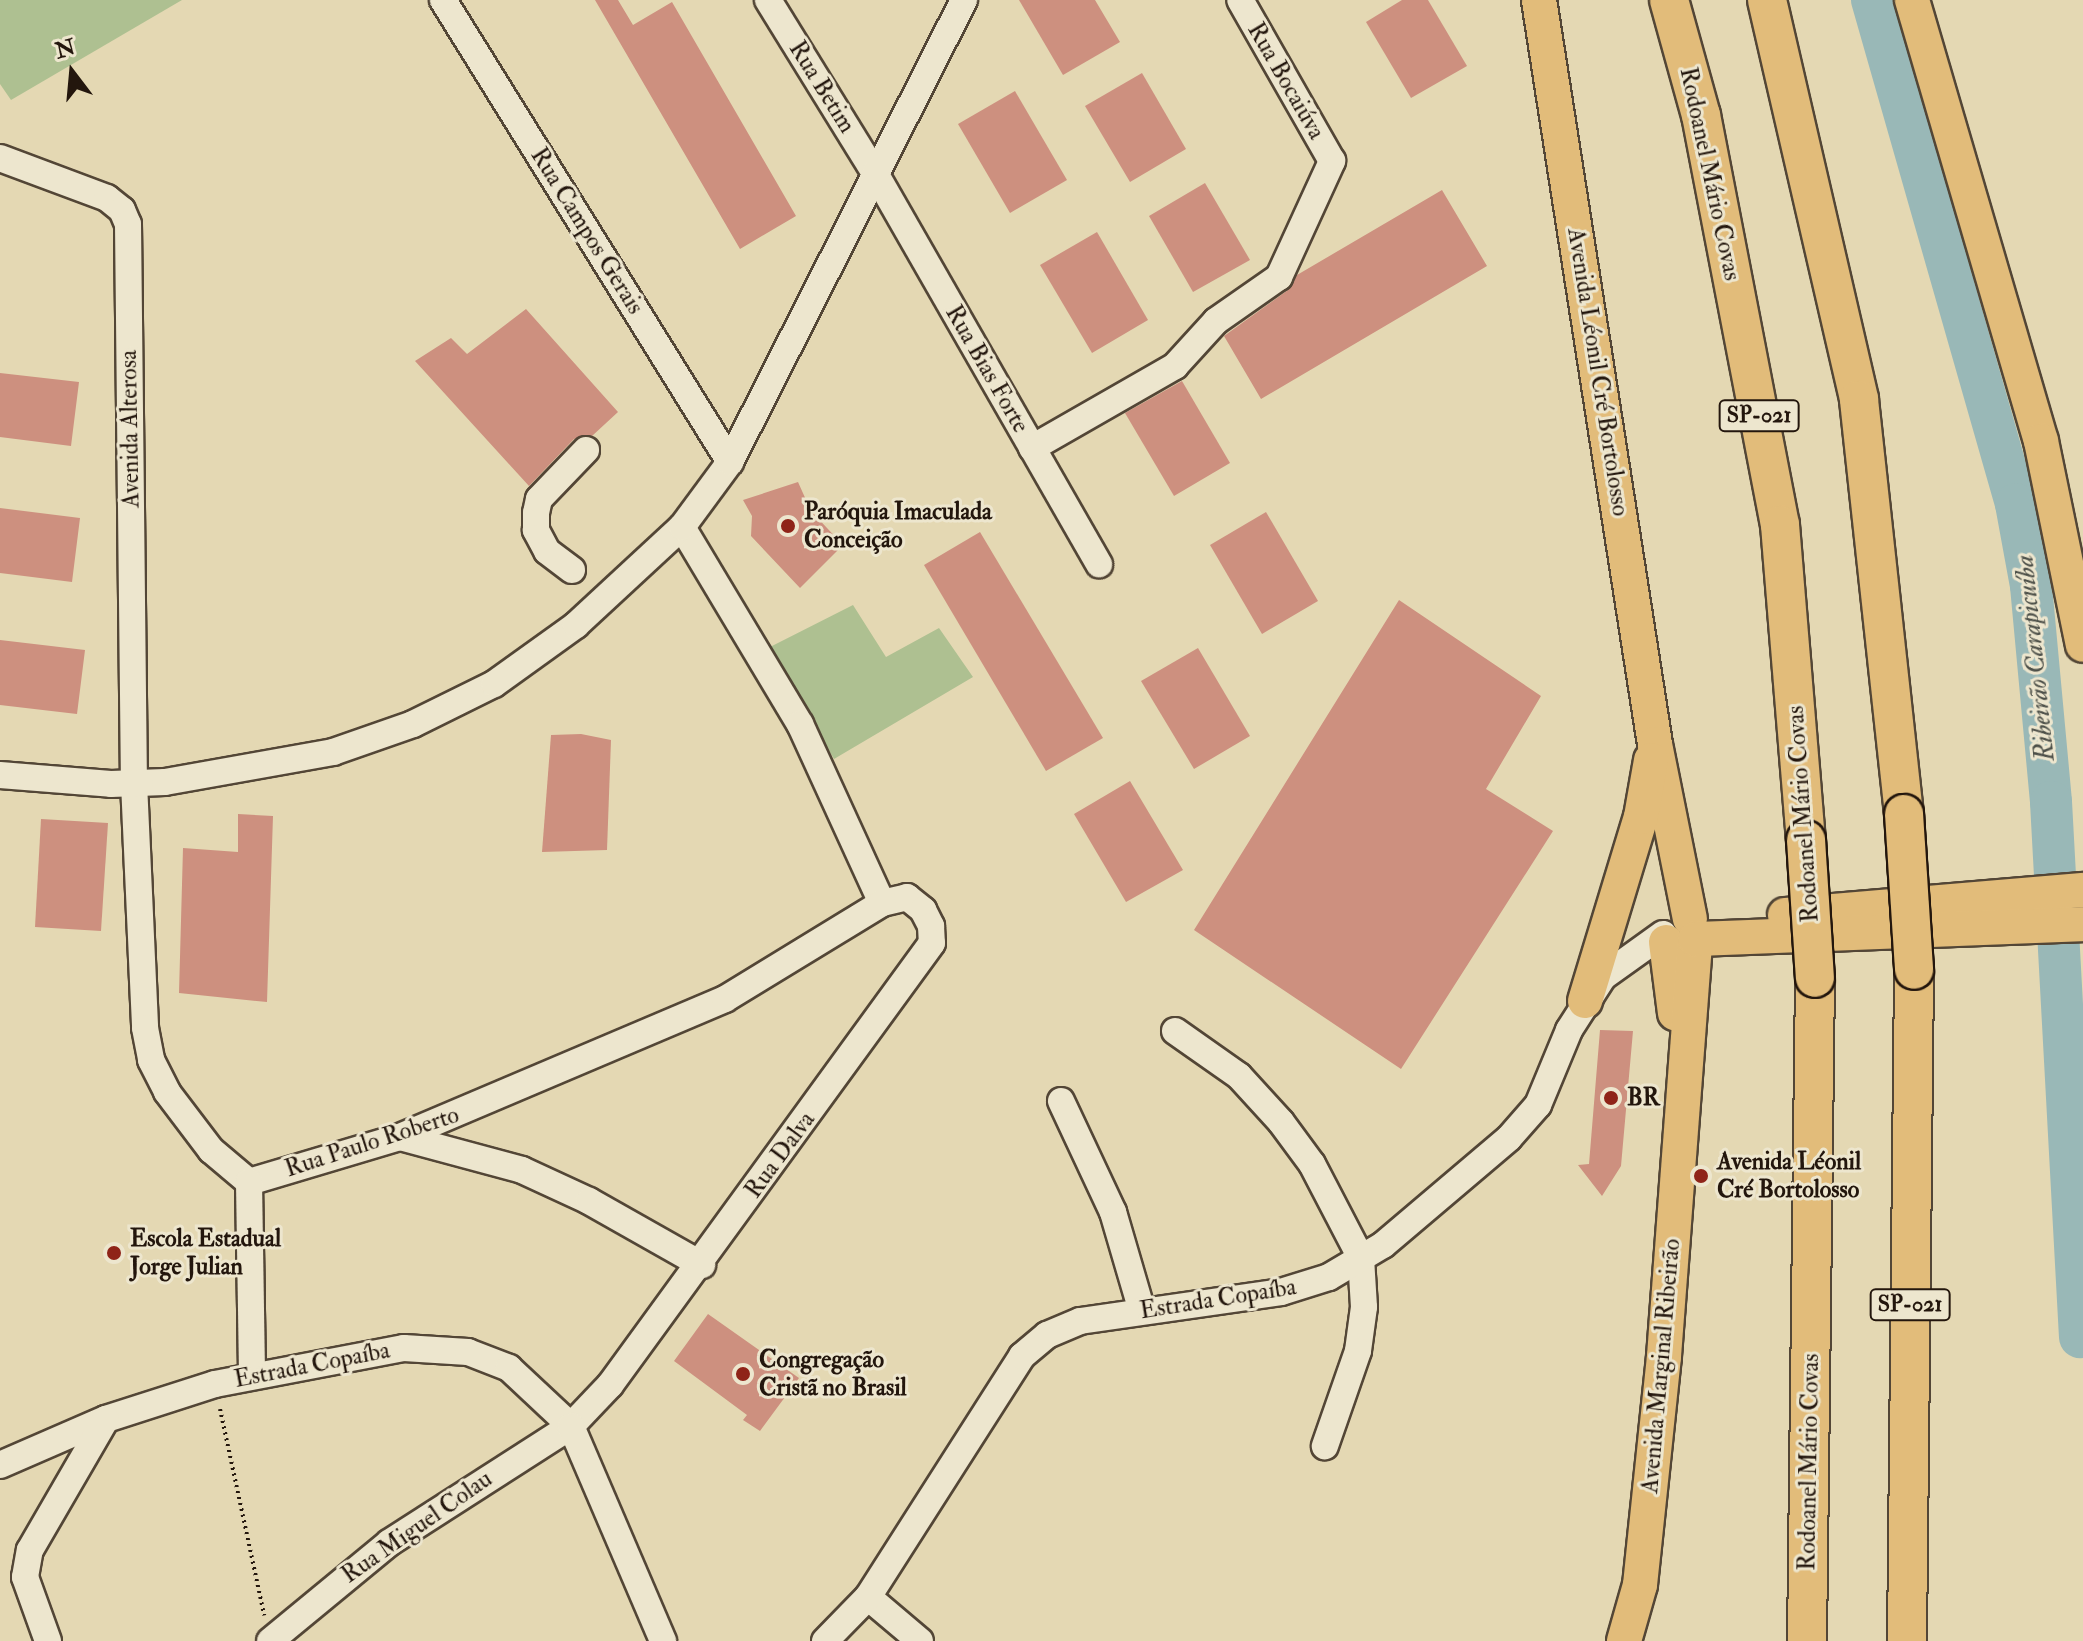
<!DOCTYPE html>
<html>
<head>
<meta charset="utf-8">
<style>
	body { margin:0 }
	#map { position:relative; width:2083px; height:1641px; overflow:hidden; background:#e4d8b3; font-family:"IM FELL Double Pica",serif }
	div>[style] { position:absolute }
	.green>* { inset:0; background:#aec091 }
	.river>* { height:42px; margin:-21px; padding:0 21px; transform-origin:21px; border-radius:21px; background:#99b8b7 }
	.building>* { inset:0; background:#cd907f }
	.path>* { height:4px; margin-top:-2px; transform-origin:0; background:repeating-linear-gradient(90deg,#23160d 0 2px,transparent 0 6px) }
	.roads { filter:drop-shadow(2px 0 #534636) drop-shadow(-2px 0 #534636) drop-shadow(0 2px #534636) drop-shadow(0 -2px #534636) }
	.minor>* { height:26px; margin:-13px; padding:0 13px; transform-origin:13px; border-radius:13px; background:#ede6ce }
	.major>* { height:34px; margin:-17px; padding:0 17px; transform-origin:17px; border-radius:17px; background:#e2bc7a }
	.highway>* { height:38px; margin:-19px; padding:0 19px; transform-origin:19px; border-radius:19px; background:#e2bc7a }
	.bridges { filter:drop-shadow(2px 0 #23160d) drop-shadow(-2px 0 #23160d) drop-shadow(0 2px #23160d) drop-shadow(0 -2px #23160d) }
	.highway-bridge>* { height:38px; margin:-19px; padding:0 19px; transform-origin:19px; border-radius:19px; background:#e2bc7a }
	.dots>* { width:22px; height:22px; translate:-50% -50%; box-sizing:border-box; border:4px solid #ede6ce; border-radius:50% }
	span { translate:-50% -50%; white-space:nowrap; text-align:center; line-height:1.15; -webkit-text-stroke:6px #ede6ce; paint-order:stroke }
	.shield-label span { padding:2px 6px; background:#ede6ce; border:2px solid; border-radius:6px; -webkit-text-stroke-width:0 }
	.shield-label { font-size:22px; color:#23160d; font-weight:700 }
	.street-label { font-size:24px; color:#23160d }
	.poi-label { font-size:24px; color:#23160d; font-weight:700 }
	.left { translate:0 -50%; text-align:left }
	.water-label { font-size:26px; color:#4c4f48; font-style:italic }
	.north { position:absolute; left:32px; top:32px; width:80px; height:80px; -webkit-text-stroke:6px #ede6ce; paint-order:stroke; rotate:344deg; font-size:22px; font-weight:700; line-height:32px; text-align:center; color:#23160d }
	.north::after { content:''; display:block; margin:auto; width:28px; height:36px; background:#23160d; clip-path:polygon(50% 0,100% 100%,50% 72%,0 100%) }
</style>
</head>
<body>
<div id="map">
	<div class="green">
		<i style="clip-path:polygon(0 0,182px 0,11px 100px,0 84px)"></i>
		<i style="clip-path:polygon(853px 605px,886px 657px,939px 628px,973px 677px,834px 759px,770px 647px)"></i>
	</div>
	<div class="river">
		<i style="left:1872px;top:0;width:524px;rotate:74.05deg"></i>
		<i style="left:2016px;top:504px;width:83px;rotate:79.6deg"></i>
		<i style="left:2031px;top:586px;width:217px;rotate:84.7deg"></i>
		<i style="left:2051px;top:802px;width:536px;rotate:86.9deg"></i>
	</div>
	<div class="building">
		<i style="clip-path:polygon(595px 0,618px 0,633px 25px,672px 2px,796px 216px,740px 249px)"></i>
		<i style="clip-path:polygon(1019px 0,1095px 0,1120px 42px,1063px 75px)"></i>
		<i style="clip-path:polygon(1402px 0,1428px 0,1467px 66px,1411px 98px,1366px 22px)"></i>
		<i style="clip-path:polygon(1142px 73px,1186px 149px,1130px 182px,1085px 106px)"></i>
		<i style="clip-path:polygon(1015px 91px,1067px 180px,1010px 213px,958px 124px)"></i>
		<i style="clip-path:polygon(1205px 183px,1250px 260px,1193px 292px,1149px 216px)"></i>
		<i style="clip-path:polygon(1442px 190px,1487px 266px,1261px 399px,1224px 336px,1288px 290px,1297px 275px)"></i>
		<i style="clip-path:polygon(1097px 232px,1148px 320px,1092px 353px,1040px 265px)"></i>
		<i style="clip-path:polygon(526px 309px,618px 412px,592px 436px,574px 439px,529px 486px,415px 361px,451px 338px,467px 354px)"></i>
		<i style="clip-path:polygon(0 373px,79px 382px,71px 446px,0 437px)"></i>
		<i style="clip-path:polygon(1182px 381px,1230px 463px,1174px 496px,1125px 413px)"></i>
		<i style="clip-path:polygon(798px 482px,811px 511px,843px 545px,800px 588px,751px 536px,752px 516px,743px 500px)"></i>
		<i style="clip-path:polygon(0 508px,80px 518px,72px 582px,0 573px)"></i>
		<i style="clip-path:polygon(1266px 512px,1318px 601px,1262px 634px,1210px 545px)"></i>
		<i style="clip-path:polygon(980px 532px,1103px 738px,1046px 771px,924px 565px)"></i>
		<i style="clip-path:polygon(1399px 600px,1541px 696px,1486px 789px,1553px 831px,1401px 1069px,1194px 930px)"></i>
		<i style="clip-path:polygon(0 640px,85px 650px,77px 714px,0 705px)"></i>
		<i style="clip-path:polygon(1198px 648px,1250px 736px,1194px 769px,1141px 681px)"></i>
		<i style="clip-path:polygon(581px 734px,611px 740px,607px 850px,542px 852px,551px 735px)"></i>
		<i style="clip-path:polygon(1130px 781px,1183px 870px,1126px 902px,1074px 814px)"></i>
		<i style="clip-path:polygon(238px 814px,273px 816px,267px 1002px,179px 993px,183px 848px,238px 852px)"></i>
		<i style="clip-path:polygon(41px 819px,108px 823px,101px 931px,35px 927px)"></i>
		<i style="clip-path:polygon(1600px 1030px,1633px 1031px,1621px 1166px,1602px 1196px,1578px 1165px,1589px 1164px)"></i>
		<i style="clip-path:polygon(708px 1314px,799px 1378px,760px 1431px,743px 1420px,747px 1415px,674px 1361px)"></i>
	</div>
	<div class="path">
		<i style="left:220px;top:1409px;width:211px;rotate:77.9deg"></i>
	</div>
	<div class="roads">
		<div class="minor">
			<i style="left:443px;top:0;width:544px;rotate:58.15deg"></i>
			<i style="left:768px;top:0;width:203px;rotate:58.3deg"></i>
			<i style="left:875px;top:173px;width:451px;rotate:60.2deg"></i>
			<i style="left:0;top:158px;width:114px;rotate:20.5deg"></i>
			<i style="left:107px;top:198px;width:19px;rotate:39deg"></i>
			<i style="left:122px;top:210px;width:15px;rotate:67deg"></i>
			<i style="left:128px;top:224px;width:559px;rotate:89.39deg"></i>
			<i style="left:134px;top:783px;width:245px;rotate:87.4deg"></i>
			<i style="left:145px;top:1028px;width:33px;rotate:79deg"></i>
			<i style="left:151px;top:1060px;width:36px;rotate:63deg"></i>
			<i style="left:167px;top:1092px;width:73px;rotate:52.8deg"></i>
			<i style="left:211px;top:1150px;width:50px;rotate:40.1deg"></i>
			<i style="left:1032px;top:448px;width:165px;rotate:-29.8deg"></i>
			<i style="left:1175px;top:366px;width:61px;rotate:-47.7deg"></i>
			<i style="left:1216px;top:321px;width:77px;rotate:-34.9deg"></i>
			<i style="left:1279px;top:277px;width:128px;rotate:-65.4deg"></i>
			<i style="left:1332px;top:161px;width:185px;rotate:-119.7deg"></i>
			<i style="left:682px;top:527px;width:230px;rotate:59.1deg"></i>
			<i style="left:800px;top:724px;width:197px;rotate:65.4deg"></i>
			<i style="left:572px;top:570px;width:31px;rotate:-143deg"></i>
			<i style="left:547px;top:551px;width:24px;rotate:-118deg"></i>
			<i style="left:536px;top:530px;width:17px;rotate:-90deg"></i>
			<i style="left:536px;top:513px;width:14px;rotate:-78deg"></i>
			<i style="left:539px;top:499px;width:68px;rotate:-46.2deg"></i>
			<i style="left:0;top:775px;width:111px;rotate:4.6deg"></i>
			<i style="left:111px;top:784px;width:54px;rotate:-2.1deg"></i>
			<i style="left:165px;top:782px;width:171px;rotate:-10.1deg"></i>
			<i style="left:333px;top:752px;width:85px;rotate:-19.3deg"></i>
			<i style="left:413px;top:724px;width:90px;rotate:-26.3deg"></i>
			<i style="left:494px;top:684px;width:101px;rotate:-35.7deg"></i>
			<i style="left:576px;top:625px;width:144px;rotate:-42.8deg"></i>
			<i style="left:682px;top:527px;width:81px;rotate:-53.6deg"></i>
			<i style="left:730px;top:462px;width:518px;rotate:-63.14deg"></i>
			<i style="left:1175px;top:1031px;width:78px;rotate:35.1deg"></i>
			<i style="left:1239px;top:1076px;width:62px;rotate:47.6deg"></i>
			<i style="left:1281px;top:1122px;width:52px;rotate:53.6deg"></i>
			<i style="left:1312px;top:1164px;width:106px;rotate:62.5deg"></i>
			<i style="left:1361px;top:1258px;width:49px;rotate:86.5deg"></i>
			<i style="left:1364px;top:1307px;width:44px;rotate:97.8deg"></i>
			<i style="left:1358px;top:1351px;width:101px;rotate:109.2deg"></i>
			<i style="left:1061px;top:1101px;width:123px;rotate:64.9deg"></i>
			<i style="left:1113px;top:1212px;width:103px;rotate:73.7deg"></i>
			<i style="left:400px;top:1137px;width:126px;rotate:15.1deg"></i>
			<i style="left:522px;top:1170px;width:74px;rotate:24.8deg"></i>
			<i style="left:589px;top:1201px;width:130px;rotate:29.5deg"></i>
			<i style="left:249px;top:1182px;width:158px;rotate:-16.6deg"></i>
			<i style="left:400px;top:1137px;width:353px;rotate:-23deg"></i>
			<i style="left:725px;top:999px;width:184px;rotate:-31.4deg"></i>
			<i style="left:882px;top:903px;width:26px;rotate:-13deg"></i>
			<i style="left:907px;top:897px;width:21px;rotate:39deg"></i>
			<i style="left:923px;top:910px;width:18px;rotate:63deg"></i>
			<i style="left:931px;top:926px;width:17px;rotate:87deg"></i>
			<i style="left:932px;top:943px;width:547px;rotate:126.07deg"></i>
			<i style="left:610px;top:1385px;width:57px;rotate:133.6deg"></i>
			<i style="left:571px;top:1426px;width:216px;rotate:147.3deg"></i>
			<i style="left:389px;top:1543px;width:154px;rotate:140.5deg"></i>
			<i style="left:249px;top:1182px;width:194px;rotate:89.1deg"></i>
			<i style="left:0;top:1465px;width:116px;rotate:-23.5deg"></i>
			<i style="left:106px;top:1419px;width:114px;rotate:-17.8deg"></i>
			<i style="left:215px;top:1384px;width:192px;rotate:-10.8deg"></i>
			<i style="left:404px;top:1348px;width:64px;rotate:3.6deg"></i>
			<i style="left:468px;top:1352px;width:44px;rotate:21.3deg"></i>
			<i style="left:509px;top:1368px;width:85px;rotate:43.1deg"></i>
			<i style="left:571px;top:1426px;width:234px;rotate:66.8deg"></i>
			<i style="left:868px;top:1597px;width:68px;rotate:40.2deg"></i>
			<i style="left:48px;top:1641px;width:68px;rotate:-109.8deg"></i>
			<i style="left:25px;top:1577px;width:27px;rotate:-80deg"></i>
			<i style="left:30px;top:1550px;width:151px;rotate:-59.9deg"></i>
			<i style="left:825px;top:1641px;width:62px;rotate:-45.7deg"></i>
			<i style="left:868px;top:1597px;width:286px;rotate:-57.4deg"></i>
			<i style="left:1022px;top:1356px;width:33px;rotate:-40deg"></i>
			<i style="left:1047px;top:1335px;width:36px;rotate:-23deg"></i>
			<i style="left:1080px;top:1321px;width:203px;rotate:-8.2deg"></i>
			<i style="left:1281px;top:1292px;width:50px;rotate:-17.4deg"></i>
			<i style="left:1329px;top:1277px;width:63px;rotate:-30.7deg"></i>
			<i style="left:1383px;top:1245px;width:165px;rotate:-40.3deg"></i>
			<i style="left:1509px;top:1138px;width:44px;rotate:-48.7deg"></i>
			<i style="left:1538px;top:1105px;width:81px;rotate:-67.5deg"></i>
			<i style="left:1569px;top:1030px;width:63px;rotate:-57.3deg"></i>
			<i style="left:1603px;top:977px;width:74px;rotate:-35.6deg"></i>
		</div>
		<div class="major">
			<i style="left:1539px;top:0;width:753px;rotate:81.14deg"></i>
			<i style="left:1655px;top:744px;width:178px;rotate:78.7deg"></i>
			<i style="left:1912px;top:0;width:459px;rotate:73.7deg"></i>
			<i style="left:2041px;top:441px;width:208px;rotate:78.4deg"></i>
			<i style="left:1785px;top:915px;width:299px;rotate:-4.8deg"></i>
			<i style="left:1666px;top:942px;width:72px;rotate:82.8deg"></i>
			<i style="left:1585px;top:1001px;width:192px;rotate:-73.1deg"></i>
			<i style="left:1641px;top:817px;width:58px;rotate:-80deg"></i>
			<i style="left:1624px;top:1641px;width:58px;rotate:-74.1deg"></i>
			<i style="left:1640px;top:1585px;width:230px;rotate:-84deg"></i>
			<i style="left:1664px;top:1356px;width:418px;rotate:-85.7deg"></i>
			<i style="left:1695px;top:939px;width:388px;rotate:-2.2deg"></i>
		</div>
		<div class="highway">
			<i style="left:1669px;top:0;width:119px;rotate:74.5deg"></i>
			<i style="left:1701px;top:115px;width:418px;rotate:79.1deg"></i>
			<i style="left:1780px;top:525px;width:316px;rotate:85.3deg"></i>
			<i style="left:1767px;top:0;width:410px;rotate:77deg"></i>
			<i style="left:1859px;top:400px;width:416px;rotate:83.8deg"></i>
			<i style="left:1807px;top:1641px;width:663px;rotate:-89.31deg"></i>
			<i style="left:1907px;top:1641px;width:671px;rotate:-89.4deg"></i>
		</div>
	</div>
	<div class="bridges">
		<div class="highway-bridge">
			<i style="left:1904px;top:814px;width:156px;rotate:86.3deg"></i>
			<i style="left:1806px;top:840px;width:138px;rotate:86.3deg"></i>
		</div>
	</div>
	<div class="dots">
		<i style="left:788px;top:526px;background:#8f2418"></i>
		<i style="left:1611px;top:1098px;background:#8f2418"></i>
		<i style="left:1701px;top:1176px;background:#8f2418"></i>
		<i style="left:114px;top:1253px;background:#8f2418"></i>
		<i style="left:743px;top:1374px;background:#8f2418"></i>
	</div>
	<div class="shield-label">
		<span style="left:1759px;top:416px">SP-021</span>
		<span style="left:1910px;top:1305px">SP-021</span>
	</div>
	<div class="street-label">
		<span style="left:1286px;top:81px;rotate:60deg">Rua Bocaiúva</span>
		<span style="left:822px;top:87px;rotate:58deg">Rua Betim</span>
		<span style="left:1710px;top:174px;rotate:78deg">Rodoanel Mário Covas</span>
		<span style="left:587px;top:231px;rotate:58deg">Rua Campos Gerais</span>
		<span style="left:987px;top:369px;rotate:60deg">Rua Bias Forte</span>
		<span style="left:1598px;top:372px;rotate:81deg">Avenida Léonil Cré Bortolosso</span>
		<span style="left:130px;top:429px;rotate:-91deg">Avenida Alterosa</span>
		<span style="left:1803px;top:814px;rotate:-94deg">Rodoanel Mário Covas</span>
		<span style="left:372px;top:1142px;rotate:-18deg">Rua Paulo Roberto</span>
		<span style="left:780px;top:1155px;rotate:-54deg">Rua Dalva</span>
		<span style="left:1218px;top:1299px;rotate:-9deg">Estrada Copaíba</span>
		<span style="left:312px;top:1365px;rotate:-11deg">Estrada Copaíba</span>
		<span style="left:1661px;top:1366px;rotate:-85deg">Avenida Marginal Ribeirão</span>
		<span style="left:1809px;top:1462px;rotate:-89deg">Rodoanel Mário Covas</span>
		<span style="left:417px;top:1527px;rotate:-35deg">Rua Miguel Colau</span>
	</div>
	<div class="poi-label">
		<span class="left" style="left:804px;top:526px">Paróquia Imaculada<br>Conceição</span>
		<span class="left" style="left:1627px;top:1098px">BR</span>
		<span class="left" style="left:1717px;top:1176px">Avenida Léonil<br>Cré Bortolosso</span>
		<span class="left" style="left:130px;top:1253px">Escola Estadual<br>Jorge Julian</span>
		<span class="left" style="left:759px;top:1374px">Congregação<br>Cristã no Brasil</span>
	</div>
	<div class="water-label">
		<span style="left:2036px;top:658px;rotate:-96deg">Ribeirão Carapicuíba</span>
	</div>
	<div class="north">N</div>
</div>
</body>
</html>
